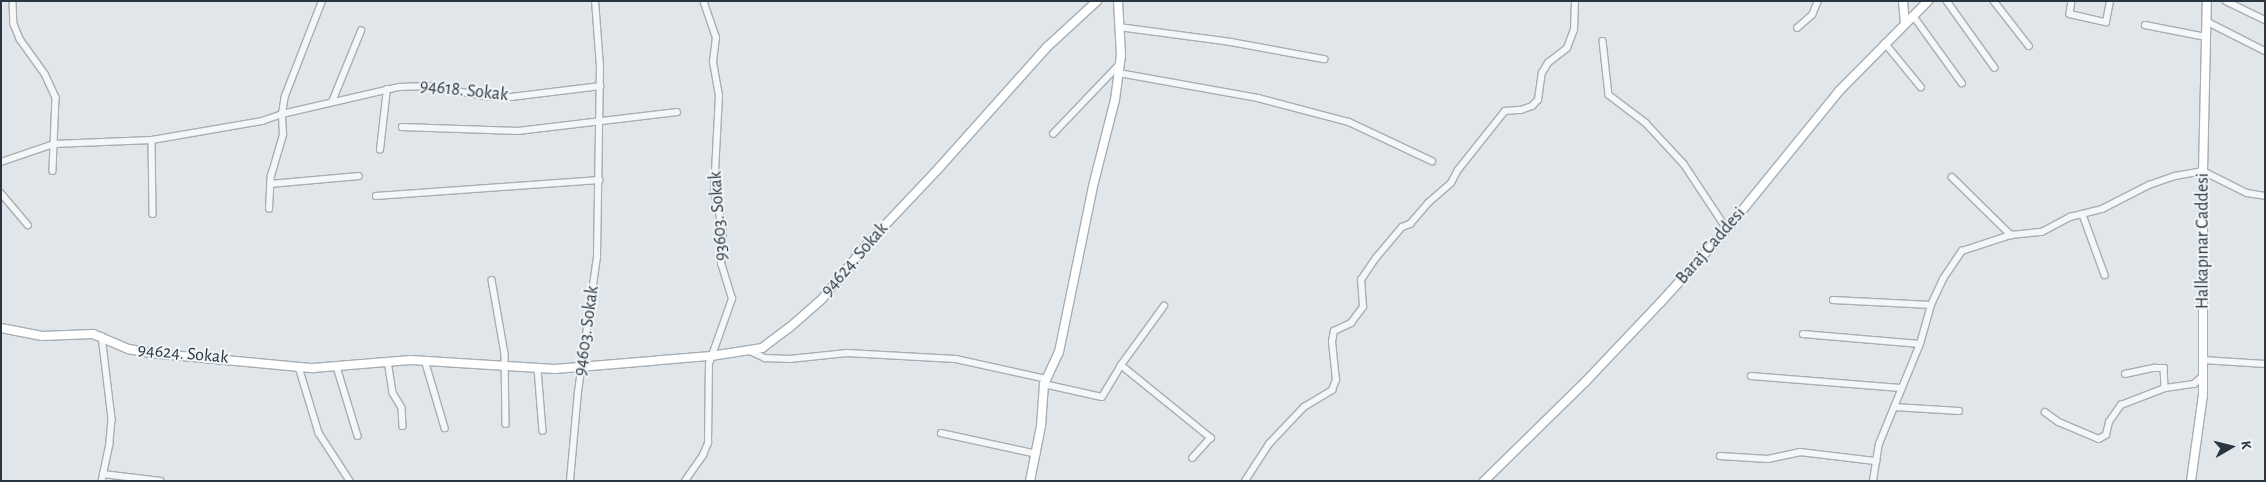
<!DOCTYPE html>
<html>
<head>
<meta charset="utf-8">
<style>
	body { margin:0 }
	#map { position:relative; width:2266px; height:482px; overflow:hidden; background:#e1e6ea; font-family:"Alegreya Sans",sans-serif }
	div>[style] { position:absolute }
	.roads { filter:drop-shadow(1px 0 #a6aeb4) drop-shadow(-1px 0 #a6aeb4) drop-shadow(0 1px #a6aeb4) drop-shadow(0 -1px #a6aeb4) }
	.street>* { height:5.5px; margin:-2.75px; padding:0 2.75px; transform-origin:2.75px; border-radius:2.75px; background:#f4f6f8 }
	.secondary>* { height:8px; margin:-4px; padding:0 4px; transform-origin:4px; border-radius:4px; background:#fff }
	span { translate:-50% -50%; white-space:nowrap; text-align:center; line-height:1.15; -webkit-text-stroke:4px #f1f5f7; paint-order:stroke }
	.street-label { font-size:18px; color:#293642 }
	.frame { position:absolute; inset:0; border:2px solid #293642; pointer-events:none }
	.north { position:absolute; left:2206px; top:422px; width:50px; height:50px; -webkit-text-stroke:4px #f1f5f7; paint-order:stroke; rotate:82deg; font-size:14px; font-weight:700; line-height:20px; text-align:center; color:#293642 }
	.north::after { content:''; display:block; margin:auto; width:18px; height:22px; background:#293642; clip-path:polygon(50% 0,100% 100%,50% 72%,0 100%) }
</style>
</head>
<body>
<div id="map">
	<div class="roads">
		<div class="street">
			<i style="left:13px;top:1px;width:23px;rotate:88deg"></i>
			<i style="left:14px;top:24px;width:16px;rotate:68deg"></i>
			<i style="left:20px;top:39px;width:43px;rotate:54.5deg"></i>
			<i style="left:45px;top:74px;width:26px;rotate:65deg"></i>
			<i style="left:56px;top:98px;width:73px;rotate:92.4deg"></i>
			<i style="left:1947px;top:1px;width:82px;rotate:54.4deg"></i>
			<i style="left:1994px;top:1px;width:57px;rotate:52.1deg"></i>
			<i style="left:2072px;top:1px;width:13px;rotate:99deg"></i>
			<i style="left:2070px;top:14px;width:37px;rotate:13deg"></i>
			<i style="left:2106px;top:22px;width:21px;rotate:-79deg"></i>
			<i style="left:2226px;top:1px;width:43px;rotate:26deg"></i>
			<i style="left:1913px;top:15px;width:84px;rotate:54.2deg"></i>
			<i style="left:2206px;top:21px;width:66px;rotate:27deg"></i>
			<i style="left:2145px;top:25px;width:62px;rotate:11.1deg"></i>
			<i style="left:1119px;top:27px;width:113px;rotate:7.6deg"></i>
			<i style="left:1231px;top:42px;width:95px;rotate:10.4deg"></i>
			<i style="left:1797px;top:28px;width:20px;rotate:-41deg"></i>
			<i style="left:1812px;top:15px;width:15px;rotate:-67deg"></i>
			<i style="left:1603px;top:41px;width:54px;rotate:83.7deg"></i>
			<i style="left:1609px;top:95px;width:46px;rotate:37.1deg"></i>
			<i style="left:1646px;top:123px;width:56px;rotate:47.2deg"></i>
			<i style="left:1684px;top:164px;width:78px;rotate:56.5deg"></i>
			<i style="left:1885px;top:43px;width:57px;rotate:50.7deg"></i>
			<i style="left:1119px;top:73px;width:141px;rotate:10.2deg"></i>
			<i style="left:1258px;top:98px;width:94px;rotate:14.8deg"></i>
			<i style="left:1349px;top:122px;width:92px;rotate:25.2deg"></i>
			<i style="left:332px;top:102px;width:77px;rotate:-67.8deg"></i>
			<i style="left:402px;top:127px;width:116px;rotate:2deg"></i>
			<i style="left:518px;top:131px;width:160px;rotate:-6.8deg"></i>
			<i style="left:1053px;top:134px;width:97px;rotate:-46.3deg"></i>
			<i style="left:152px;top:140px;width:74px;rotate:89.2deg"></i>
			<i style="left:380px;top:150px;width:61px;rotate:-83.5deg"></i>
			<i style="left:1px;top:162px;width:56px;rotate:-18.8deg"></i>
			<i style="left:54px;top:144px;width:98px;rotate:-2.3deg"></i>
			<i style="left:152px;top:140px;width:112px;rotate:-9.8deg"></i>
			<i style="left:262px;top:121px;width:21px;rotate:-19deg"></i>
			<i style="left:282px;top:114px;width:120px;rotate:-13deg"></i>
			<i style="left:399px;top:87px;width:29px;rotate:-2deg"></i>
			<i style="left:428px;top:86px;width:58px;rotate:10deg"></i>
			<i style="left:485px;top:96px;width:26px;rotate:2deg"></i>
			<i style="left:511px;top:97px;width:90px;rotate:-7deg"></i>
			<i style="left:1952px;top:177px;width:83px;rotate:44.5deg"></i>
			<i style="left:270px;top:184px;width:89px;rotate:-5.1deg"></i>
			<i style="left:1px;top:193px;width:42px;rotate:49.8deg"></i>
			<i style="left:376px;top:196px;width:224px;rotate:-4.1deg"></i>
			<i style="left:269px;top:209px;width:33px;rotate:-87deg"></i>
			<i style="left:271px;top:176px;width:43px;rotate:-73.7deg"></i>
			<i style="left:283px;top:135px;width:21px;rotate:-93deg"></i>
			<i style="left:282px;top:114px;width:18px;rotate:-81deg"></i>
			<i style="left:285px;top:96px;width:102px;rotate:-68.7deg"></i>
			<i style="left:2083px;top:215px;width:64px;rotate:69.9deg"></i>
			<i style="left:492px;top:280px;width:75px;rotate:80deg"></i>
			<i style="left:505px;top:354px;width:70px;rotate:89.2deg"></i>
			<i style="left:1833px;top:300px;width:98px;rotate:2.9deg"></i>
			<i style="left:1803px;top:334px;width:117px;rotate:4.9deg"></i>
			<i style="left:102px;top:336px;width:84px;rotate:83.1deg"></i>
			<i style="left:112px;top:419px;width:25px;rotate:95deg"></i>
			<i style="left:110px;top:444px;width:38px;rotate:102deg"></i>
			<i style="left:750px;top:351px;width:17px;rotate:25deg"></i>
			<i style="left:765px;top:358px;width:25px;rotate:2deg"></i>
			<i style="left:790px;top:359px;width:57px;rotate:-6deg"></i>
			<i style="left:847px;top:353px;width:109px;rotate:3.2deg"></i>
			<i style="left:956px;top:359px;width:93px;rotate:12.4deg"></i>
			<i style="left:425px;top:360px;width:71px;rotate:73.6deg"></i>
			<i style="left:2203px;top:360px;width:62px;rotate:3.7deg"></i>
			<i style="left:388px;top:361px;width:32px;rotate:81deg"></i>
			<i style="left:393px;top:393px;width:17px;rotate:59deg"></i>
			<i style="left:402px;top:408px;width:18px;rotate:87deg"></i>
			<i style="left:1121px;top:365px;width:116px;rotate:39deg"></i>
			<i style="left:1211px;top:438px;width:27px;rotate:132deg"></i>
			<i style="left:299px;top:367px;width:69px;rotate:73.1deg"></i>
			<i style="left:319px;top:433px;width:57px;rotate:57.1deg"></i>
			<i style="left:337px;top:367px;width:72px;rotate:73.1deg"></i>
			<i style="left:538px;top:369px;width:62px;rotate:85.4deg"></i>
			<i style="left:2125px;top:374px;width:30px;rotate:-12deg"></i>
			<i style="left:2154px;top:368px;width:10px"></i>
			<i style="left:2164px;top:368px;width:20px;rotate:87deg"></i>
			<i style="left:1751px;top:376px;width:150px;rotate:4.6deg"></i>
			<i style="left:1044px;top:384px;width:59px;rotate:12.6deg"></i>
			<i style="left:1102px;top:397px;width:37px;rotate:-59deg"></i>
			<i style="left:1121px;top:365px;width:73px;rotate:-53.9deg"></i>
			<i style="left:1894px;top:407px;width:65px;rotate:3.5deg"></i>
			<i style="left:2045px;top:412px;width:17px;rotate:36deg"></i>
			<i style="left:2059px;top:422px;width:43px;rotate:23deg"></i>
			<i style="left:2099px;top:439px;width:8px;rotate:-30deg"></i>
			<i style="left:2106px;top:435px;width:13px;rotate:-77deg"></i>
			<i style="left:2109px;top:422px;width:21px;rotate:-55deg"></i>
			<i style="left:2121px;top:405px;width:47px;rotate:-21.1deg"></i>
			<i style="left:2165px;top:388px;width:29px;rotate:-8deg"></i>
			<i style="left:2194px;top:384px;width:12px;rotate:-42deg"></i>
			<i style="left:941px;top:433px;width:98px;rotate:12.3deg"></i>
			<i style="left:1720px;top:456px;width:48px;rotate:3.6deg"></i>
			<i style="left:1768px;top:459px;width:33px;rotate:-12deg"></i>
			<i style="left:1800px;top:452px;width:77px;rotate:6.8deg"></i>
			<i style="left:103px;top:474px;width:58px;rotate:6.9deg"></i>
			<i style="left:570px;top:481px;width:89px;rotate:-84.9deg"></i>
			<i style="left:578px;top:392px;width:136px;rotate:-82deg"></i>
			<i style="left:597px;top:257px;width:190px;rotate:-89.1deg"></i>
			<i style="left:600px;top:67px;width:66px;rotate:-94.3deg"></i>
			<i style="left:685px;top:481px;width:32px;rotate:-55deg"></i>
			<i style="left:703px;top:455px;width:13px;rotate:-67deg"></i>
			<i style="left:708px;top:443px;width:79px;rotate:-89.3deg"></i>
			<i style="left:709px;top:364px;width:69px;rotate:-70.5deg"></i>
			<i style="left:732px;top:299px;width:37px;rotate:-107deg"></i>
			<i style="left:721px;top:264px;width:33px;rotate:-87deg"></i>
			<i style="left:723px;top:231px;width:41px;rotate:-102.7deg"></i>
			<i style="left:714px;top:191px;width:95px;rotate:-87deg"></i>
			<i style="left:719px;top:96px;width:35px;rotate:-100deg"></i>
			<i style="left:713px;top:62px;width:24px;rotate:-83deg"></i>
			<i style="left:716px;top:38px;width:39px;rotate:-109deg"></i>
			<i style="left:1245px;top:481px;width:44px;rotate:-57deg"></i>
			<i style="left:1269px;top:444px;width:51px;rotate:-46.6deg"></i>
			<i style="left:1304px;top:407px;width:33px;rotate:-31deg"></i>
			<i style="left:1332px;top:390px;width:11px;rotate:-68deg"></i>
			<i style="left:1336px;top:380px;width:38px;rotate:-96deg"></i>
			<i style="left:1332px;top:342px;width:11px;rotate:-80deg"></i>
			<i style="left:1334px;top:331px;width:19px;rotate:-25deg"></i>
			<i style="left:1351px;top:323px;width:20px;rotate:-53deg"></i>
			<i style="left:1363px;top:307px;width:27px;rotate:-94deg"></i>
			<i style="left:1361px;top:280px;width:27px;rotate:-56deg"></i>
			<i style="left:1376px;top:258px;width:40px;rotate:-50deg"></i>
			<i style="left:1402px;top:227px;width:9px;rotate:-21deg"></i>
			<i style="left:1410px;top:224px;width:28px;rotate:-49deg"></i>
			<i style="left:1428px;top:203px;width:30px;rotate:-41deg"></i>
			<i style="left:1451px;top:183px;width:15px;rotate:-62deg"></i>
			<i style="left:1458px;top:170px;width:75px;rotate:-51.5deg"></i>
			<i style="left:1505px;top:111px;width:16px;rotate:-4deg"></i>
			<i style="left:1521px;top:110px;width:12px;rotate:-20deg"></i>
			<i style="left:1532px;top:106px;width:8px;rotate:-45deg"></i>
			<i style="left:1538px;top:100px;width:27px;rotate:-82deg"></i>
			<i style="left:1542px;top:73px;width:12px;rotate:-59deg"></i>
			<i style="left:1548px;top:63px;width:24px;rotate:-38deg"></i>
			<i style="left:1567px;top:48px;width:19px;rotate:-69deg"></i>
			<i style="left:1574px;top:30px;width:29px;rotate:-88deg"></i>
			<i style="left:1873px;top:481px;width:37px;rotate:-81deg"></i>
			<i style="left:1879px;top:444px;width:108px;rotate:-67.7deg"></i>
			<i style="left:1920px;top:344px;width:41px;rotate:-74.2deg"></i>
			<i style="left:1931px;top:305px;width:29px;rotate:-65deg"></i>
			<i style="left:1943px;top:279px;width:34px;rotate:-56deg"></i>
			<i style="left:1962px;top:251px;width:52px;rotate:-18.1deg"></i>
			<i style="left:2011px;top:235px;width:31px;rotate:-6deg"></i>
			<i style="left:2042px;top:232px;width:32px;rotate:-28deg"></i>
			<i style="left:2070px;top:217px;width:33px;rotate:-14deg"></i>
			<i style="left:2102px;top:209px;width:53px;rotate:-27.1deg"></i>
			<i style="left:2149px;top:185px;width:28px;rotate:-19deg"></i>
			<i style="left:2175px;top:176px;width:28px;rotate:-10deg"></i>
			<i style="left:2203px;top:171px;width:49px;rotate:26.6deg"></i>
			<i style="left:2247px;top:193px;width:18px;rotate:9deg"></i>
		</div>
		<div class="secondary">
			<i style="left:1903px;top:1px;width:22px;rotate:85deg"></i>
			<i style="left:1px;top:328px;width:42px;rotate:11deg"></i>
			<i style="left:42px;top:336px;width:51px;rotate:-2.2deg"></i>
			<i style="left:93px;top:334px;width:39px;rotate:23deg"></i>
			<i style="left:129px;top:349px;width:21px;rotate:11deg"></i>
			<i style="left:150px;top:353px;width:164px;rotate:5.3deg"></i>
			<i style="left:313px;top:368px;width:98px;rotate:-4.7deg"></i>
			<i style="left:411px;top:360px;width:144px;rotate:3.6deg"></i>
			<i style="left:555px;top:369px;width:157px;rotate:-4.8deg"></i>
			<i style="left:711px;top:356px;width:52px;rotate:-8.9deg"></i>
			<i style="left:762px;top:348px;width:34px;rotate:-37deg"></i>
			<i style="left:789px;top:328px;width:44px;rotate:-41.3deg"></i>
			<i style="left:822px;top:299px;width:74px;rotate:-50.5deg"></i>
			<i style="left:869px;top:242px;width:100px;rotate:-46.6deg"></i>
			<i style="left:938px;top:169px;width:164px;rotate:-48.2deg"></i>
			<i style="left:1047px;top:47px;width:68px;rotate:-42.6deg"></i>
			<i style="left:1030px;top:481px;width:56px;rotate:-78.7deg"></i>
			<i style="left:1041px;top:426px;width:42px;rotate:-85.9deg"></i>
			<i style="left:1044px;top:384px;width:35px;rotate:-65deg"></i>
			<i style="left:1059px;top:352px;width:169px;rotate:-78.4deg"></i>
			<i style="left:1093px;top:186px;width:89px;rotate:-75.7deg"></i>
			<i style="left:1115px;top:100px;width:45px;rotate:-82.4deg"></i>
			<i style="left:1121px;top:55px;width:54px;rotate:-93.2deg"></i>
			<i style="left:1484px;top:481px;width:143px;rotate:-44.4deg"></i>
			<i style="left:1586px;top:381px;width:109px;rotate:-46.5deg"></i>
			<i style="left:1661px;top:302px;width:98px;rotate:-47.9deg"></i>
			<i style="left:1727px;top:229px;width:178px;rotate:-50.9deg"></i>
			<i style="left:1839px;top:91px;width:127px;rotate:-45.3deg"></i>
			<i style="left:2191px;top:481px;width:87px;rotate:-82.1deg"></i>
			<i style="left:2203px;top:395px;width:224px;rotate:-90deg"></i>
			<i style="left:2203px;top:171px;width:170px;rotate:-88.7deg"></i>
		</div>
	</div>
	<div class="street-label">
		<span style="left:464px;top:91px;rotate:6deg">94618. Sokak</span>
		<span style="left:719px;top:216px;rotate:-94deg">93603. Sokak</span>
		<span style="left:2203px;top:241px;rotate:-90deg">Halkapınar Caddesi</span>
		<span style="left:1711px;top:246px;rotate:-49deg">Baraj Caddesi</span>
		<span style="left:855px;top:260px;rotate:-49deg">94624. Sokak</span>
		<span style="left:587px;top:331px;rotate:-82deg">94603. Sokak</span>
		<span style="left:183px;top:354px;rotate:5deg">94624. Sokak</span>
	</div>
	<div class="frame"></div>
	<div class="north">K</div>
</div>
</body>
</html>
